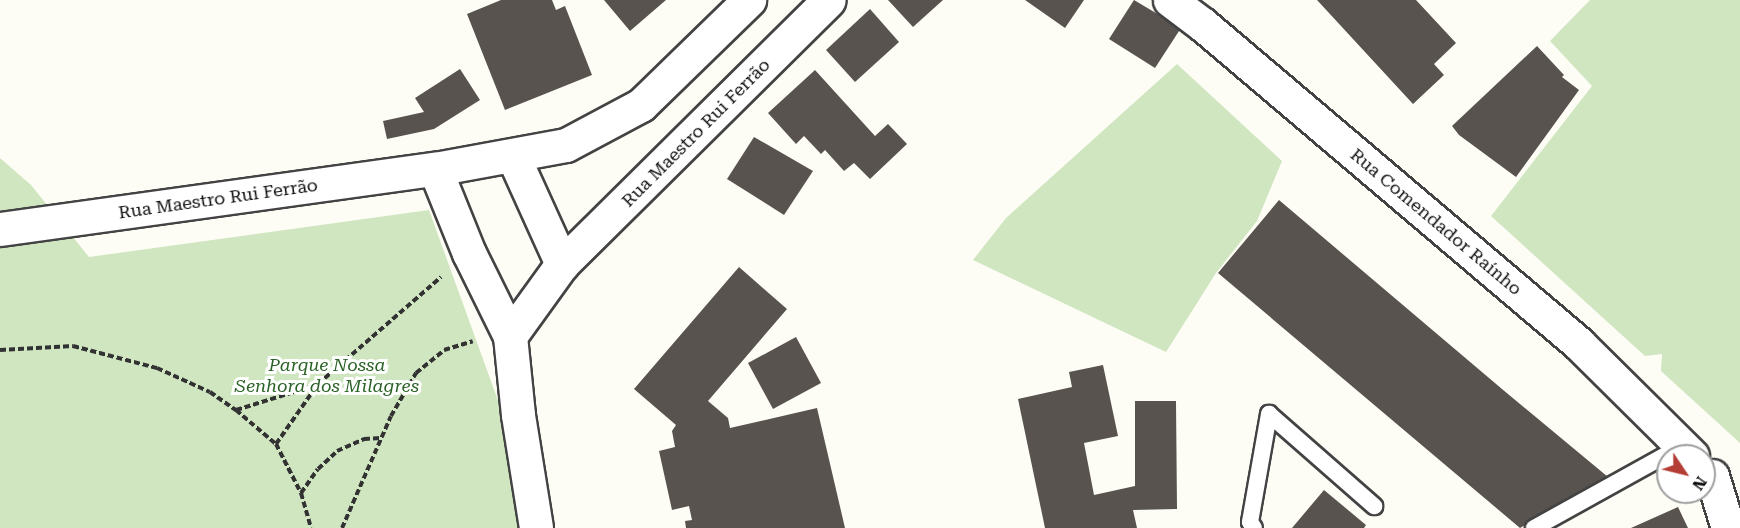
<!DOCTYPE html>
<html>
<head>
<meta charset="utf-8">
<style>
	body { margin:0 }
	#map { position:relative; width:1740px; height:528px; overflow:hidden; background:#fefdf5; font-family:"Roboto Serif",serif }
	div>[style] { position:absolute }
	.green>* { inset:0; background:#cfe6c0 }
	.building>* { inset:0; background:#58534e }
	.path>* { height:4px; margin-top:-2px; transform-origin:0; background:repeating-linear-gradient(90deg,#323232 0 6px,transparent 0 9px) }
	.roads { filter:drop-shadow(2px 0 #434343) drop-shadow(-2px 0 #434343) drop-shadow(0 2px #434343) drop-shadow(0 -2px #434343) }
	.service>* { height:16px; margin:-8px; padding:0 8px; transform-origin:8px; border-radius:8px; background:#fff }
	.minor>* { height:33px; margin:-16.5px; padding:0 16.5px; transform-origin:16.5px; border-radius:16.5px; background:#fff }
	span { translate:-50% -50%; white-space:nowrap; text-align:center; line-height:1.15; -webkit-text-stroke:6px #fff; paint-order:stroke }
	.street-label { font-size:18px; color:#101010 }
	.park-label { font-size:18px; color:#2b6326; font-style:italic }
	.north { position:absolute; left:1656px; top:444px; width:60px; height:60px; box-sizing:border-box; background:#fff; border:2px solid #9f9f9f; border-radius:50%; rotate:125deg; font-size:16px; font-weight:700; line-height:24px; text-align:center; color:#101010 }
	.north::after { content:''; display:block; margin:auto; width:21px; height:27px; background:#b43e35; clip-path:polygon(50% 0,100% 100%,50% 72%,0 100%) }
</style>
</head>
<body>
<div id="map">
	<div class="green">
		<i style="clip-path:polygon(1590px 0,1740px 0,1740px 443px,1661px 371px,1662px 354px,1645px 356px,1491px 216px,1592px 86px,1550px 41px)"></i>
		<i style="clip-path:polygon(1177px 64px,1282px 161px,1257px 221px,1216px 273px,1166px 352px,973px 260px,1006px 218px)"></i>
		<i style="clip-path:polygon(0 158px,31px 185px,89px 257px,429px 210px,504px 417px,521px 528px,0 528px)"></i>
	</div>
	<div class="building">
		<i style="clip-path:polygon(501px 0,552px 0,556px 10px,565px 6px,592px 75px,505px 110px,467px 14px)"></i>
		<i style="clip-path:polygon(604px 0,666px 0,630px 31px)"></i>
		<i style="clip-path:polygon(888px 0,943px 0,913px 27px)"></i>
		<i style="clip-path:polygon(1025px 0,1084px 0,1065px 28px)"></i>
		<i style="clip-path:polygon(1134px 0,1181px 28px,1155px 68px,1109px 39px)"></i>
		<i style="clip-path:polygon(1317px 0,1416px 0,1456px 43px,1434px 64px,1444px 75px,1413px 104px)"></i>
		<i style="clip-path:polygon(870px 9px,899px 42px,855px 82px,826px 50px)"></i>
		<i style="clip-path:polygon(1537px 46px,1564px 75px,1562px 77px,1579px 90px,1516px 177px,1459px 135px,1452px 126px)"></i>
		<i style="clip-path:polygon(460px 69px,480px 100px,434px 129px,387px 139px,383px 121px,424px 112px,415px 98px)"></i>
		<i style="clip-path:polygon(815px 70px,875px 136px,888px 124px,907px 144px,870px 179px,854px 163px,844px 171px,825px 150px,821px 154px,804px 136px,796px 144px,768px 113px)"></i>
		<i style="clip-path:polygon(754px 137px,813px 171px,784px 215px,727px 179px)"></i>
		<i style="clip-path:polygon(1279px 200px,1502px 389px,1608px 477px,1520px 528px,1218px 273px)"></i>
		<i style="clip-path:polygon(739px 267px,787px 309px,708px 401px,728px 418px,730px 428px,817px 408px,845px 528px,686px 528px,685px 521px,692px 520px,689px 506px,672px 510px,659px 451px,675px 447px,672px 431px,676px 425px,634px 389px)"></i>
		<i style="clip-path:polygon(796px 337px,821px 383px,773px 409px,748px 363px)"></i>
		<i style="clip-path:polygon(1103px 365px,1118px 436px,1084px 443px,1094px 495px,1135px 486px,1135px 401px,1176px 401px,1177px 509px,1133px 510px,1137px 528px,1045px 528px,1018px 399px,1072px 387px,1069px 372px)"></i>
		<i style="clip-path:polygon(1324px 490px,1366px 525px,1364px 528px,1292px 528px)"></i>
		<i style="clip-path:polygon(1678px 507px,1688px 528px,1631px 528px)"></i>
	</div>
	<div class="path">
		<i style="left:0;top:350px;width:73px;rotate:-3.1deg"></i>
		<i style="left:73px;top:346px;width:87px;rotate:14.7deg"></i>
		<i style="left:157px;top:368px;width:58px;rotate:24.4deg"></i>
		<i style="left:210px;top:392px;width:32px;rotate:35deg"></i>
		<i style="left:236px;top:410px;width:52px;rotate:40.4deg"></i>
		<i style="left:276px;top:444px;width:55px;rotate:63deg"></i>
		<i style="left:301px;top:493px;width:36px;rotate:74deg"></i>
		<i style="left:236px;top:410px;width:85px;rotate:-17.2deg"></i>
		<i style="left:276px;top:444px;width:73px;rotate:-55deg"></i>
		<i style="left:318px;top:384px;width:163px;rotate:-41deg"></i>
		<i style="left:301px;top:493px;width:29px;rotate:-55deg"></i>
		<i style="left:318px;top:469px;width:26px;rotate:-43deg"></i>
		<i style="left:337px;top:451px;width:30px;rotate:-24deg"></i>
		<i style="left:364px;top:439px;width:17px;rotate:-3deg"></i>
		<i style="left:342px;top:528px;width:122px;rotate:-66.4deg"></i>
		<i style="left:391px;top:416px;width:50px;rotate:-59.8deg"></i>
		<i style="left:416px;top:373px;width:36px;rotate:-39deg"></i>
		<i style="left:444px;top:350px;width:30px;rotate:-17deg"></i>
	</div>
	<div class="roads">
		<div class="service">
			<i style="left:1254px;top:528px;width:7px;rotate:-124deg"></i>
			<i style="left:1250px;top:522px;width:110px;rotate:-80deg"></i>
			<i style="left:1269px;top:414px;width:140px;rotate:41.2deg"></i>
			<i style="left:1534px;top:528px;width:169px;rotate:-29deg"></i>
		</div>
		<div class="minor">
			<i style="left:1170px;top:0;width:40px;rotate:37deg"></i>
			<i style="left:1202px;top:24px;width:494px;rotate:40.3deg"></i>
			<i style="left:1579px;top:344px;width:159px;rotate:44.7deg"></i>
			<i style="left:513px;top:156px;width:119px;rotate:65.6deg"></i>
			<i style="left:435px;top:169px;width:91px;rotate:68deg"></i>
			<i style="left:469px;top:253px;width:93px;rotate:63.7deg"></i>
			<i style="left:510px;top:336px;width:79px;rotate:84.2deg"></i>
			<i style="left:518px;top:415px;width:114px;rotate:80.9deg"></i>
			<i style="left:0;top:229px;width:439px;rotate:-7.9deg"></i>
			<i style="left:435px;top:169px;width:133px;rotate:-10.4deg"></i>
			<i style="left:566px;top:145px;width:85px;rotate:-28.1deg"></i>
			<i style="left:641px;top:105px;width:151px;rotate:-44.2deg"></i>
			<i style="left:510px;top:336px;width:89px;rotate:-54.2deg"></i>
			<i style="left:562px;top:264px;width:375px;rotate:-44.7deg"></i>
			<i style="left:1712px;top:476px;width:54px;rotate:72.9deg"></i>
		</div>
	</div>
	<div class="street-label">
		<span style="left:696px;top:133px;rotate:-45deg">Rua Maestro Rui Ferrão</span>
		<span style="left:218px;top:199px;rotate:-8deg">Rua Maestro Rui Ferrão</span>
		<span style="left:1436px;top:222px;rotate:40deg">Rua Comendador Raínho</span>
	</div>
	<div class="park-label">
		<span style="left:327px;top:376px">Parque Nossa<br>Senhora dos Milagres</span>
	</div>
	<div class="north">N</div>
</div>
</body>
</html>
